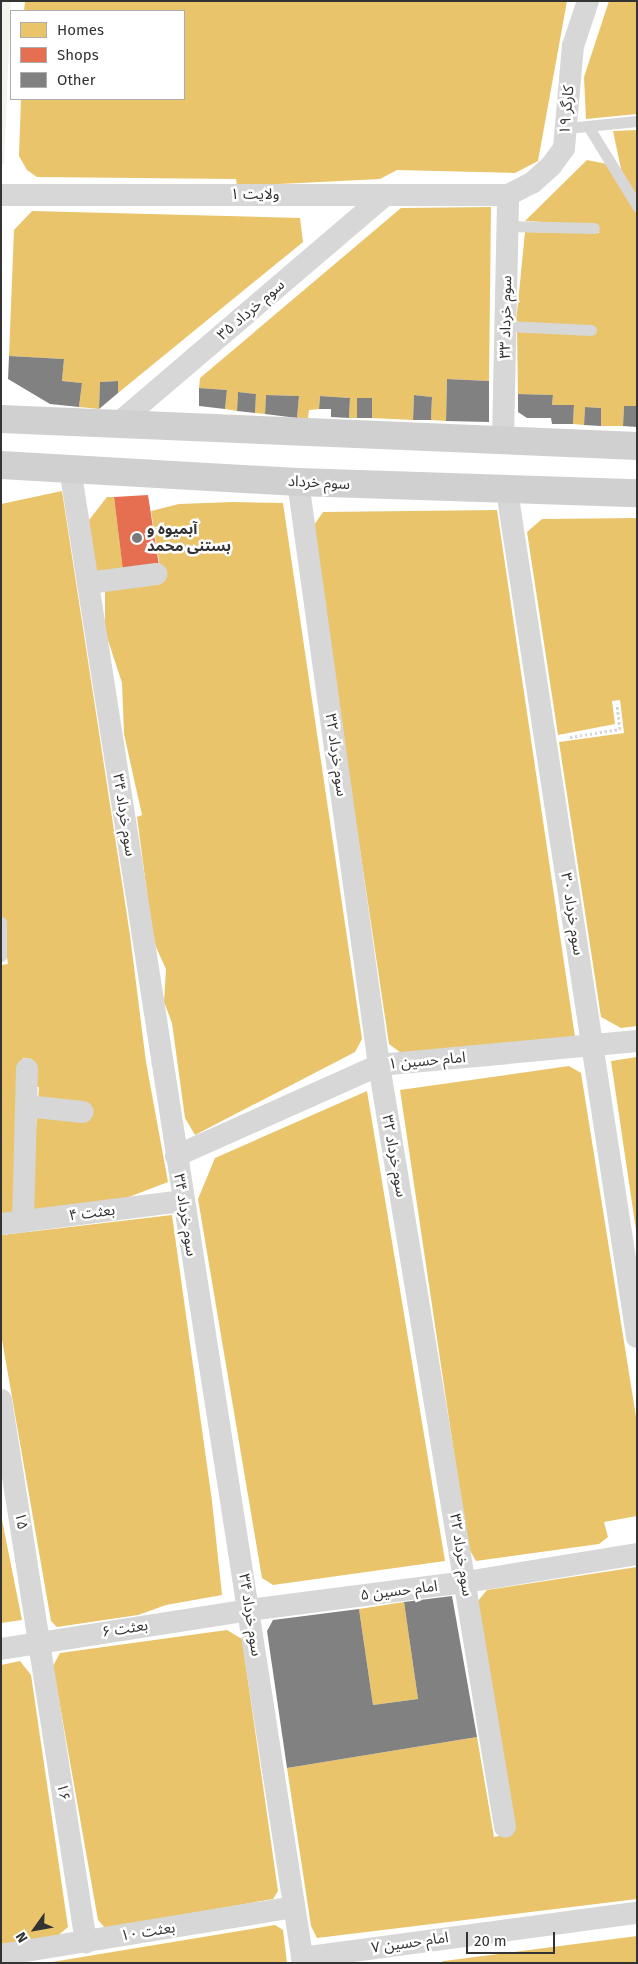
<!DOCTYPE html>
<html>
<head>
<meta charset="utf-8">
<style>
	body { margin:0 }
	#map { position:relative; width:638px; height:1964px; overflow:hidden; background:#fff; font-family:"Fira Sans","Noto Sans Arabic",sans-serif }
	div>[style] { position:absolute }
	.green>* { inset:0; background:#f1f5ed }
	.homes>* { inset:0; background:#e9c46a }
	.shops>* { inset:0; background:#e76f51 }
	.building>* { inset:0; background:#818181 }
	.path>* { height:3px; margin-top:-1.5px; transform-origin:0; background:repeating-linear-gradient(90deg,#d6d6d6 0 2.5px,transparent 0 5px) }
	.lane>* { height:11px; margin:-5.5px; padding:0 5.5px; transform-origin:5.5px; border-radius:5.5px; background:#d7d7d7 }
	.street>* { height:22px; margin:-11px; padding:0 11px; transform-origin:11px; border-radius:11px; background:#d7d7d7 }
	.secondary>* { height:28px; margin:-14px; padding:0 14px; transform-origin:14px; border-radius:14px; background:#d0d0d0 }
	.dots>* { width:14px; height:14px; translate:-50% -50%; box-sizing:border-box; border:2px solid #fff; border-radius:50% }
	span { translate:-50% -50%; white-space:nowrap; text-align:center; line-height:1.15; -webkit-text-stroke:5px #fff; paint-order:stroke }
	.street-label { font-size:15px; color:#333 }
	.poi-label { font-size:15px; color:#333; font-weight:700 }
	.left { translate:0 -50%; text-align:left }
	.frame { position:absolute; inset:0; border:2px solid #333; pointer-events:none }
	.legend { position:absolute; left:10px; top:10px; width:175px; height:90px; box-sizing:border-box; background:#fff; border:1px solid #adadad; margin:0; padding:6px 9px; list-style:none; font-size:15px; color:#333 }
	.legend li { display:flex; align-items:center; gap:10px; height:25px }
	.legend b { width:25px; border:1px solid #adadad }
	.north { position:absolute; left:10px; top:1904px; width:50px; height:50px; -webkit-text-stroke:4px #fff; paint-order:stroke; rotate:238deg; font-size:14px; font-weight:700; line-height:20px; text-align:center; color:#333 }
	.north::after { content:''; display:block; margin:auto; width:18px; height:22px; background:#333; clip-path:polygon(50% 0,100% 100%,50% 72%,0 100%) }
	.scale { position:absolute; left:466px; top:1932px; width:89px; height:22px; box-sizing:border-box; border:2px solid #333; border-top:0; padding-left:6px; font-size:15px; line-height:18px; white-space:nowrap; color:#333; -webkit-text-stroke:4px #fff; paint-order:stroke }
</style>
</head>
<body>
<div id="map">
	<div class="green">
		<i style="clip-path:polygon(1px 1px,11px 1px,4px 164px,1px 164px)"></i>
	</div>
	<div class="homes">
		<i style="clip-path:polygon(25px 1px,567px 1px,538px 161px,515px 173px,397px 170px,380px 179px,237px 186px,236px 179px,37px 177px,27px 170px,19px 156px,21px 99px,184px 99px,184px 11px,24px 11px)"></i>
		<i style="clip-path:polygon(609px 1px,637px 1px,637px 114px,586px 119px,584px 77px)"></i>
		<i style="clip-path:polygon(637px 130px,637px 198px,621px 169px,613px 131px)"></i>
		<i style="clip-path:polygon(587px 160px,607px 164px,637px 214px,637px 406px,624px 406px,623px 426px,601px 426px,601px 408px,585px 407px,584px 425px,573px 424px,574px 405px,552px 405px,553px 395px,518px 394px,517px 331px,596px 334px,596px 327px,516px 323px,525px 232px,599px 233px,599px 225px,525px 221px)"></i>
		<i style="clip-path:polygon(491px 207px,489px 381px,447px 379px,446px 421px,431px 420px,432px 397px,414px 395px,413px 420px,372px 418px,372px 398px,357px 398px,357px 418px,349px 418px,350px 398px,320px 396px,319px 409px,309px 410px,308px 418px,297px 418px,299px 396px,266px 395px,265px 414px,255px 413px,256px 394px,238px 392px,237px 411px,225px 409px,227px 390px,199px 388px,200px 378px,401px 208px)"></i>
		<i style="clip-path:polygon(32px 211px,300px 218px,303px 242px,118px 393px,118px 381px,100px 382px,99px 409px,79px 407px,82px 383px,62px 381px,64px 359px,9px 356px,14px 230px)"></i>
		<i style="clip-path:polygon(62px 491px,130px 935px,146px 1062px,168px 1182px,121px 1200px,30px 1215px,39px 1087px,31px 1086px,32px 1059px,23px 1058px,17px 1215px,1px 1216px,1px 965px,8px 964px,1px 919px,1px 504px)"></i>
		<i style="clip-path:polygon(107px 497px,114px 497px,123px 571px,96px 576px,89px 520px)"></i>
		<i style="clip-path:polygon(232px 502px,283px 503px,362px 1039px,355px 1052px,195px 1135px,185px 1118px,172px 1023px,164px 1002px,166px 969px,156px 947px,151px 923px,137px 817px,142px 815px,124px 734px,122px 683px,105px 631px,105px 586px,162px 580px,151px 511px,179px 504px)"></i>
		<i style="clip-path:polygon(497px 510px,575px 1037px,401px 1053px,389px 1044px,312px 528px,323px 512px)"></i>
		<i style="clip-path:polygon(637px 518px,637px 1026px,621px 1028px,601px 1017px,559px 742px,624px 733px,620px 700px,612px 701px,615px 724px,558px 735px,527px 532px,542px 519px)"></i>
		<i style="clip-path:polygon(637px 1057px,637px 1230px,636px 1230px,611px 1061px)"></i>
		<i style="clip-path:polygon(569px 1066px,581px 1073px,637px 1423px,637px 1516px,604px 1522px,608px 1537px,599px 1544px,476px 1561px,468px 1547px,400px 1090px)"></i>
		<i style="clip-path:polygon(367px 1091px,445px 1561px,273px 1585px,262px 1578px,198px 1199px,215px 1158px)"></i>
		<i style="clip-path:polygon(172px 1215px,212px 1501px,222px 1595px,166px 1605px,138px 1615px,57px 1627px,51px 1621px,1px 1334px,2px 1235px)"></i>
		<i style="clip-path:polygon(1px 1515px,22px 1620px,1px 1623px)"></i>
		<i style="clip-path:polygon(637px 1567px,637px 1899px,317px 1938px,311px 1926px,287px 1768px,477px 1737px,494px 1837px,514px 1833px,477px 1602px,487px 1590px)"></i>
		<i style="clip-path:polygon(404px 1602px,418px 1699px,373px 1705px,359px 1609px)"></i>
		<i style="clip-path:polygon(227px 1630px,242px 1639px,278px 1891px,273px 1899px,105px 1928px,98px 1920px,53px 1666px,60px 1653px)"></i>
		<i style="clip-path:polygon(20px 1661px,31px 1675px,68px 1927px,56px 1937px,1px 1944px,1px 1665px)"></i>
		<i style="clip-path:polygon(275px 1925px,283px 1930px,287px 1963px,46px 1963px)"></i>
		<i style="clip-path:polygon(637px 1936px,637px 1963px,438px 1963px,444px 1961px)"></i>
	</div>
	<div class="shops">
		<i style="clip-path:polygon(148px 495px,159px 566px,123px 571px,114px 497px)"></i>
	</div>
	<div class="building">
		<i style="clip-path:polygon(9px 356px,64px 359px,62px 381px,82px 383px,79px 407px,50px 404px,8px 379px)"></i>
		<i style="clip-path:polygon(447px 379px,489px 381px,489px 422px,446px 421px)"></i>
		<i style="clip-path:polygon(118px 381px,118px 393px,99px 409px,100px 382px)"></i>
		<i style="clip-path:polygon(199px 388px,227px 390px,225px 409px,199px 406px)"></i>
		<i style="clip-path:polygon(238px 392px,256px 394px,255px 413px,237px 411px)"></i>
		<i style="clip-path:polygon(518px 394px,553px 395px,552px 405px,574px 405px,573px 424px,552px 424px,551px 418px,527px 418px,518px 412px)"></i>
		<i style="clip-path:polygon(266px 395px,299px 396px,297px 418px,265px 414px)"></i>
		<i style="clip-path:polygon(414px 395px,432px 397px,431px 420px,413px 420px)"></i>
		<i style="clip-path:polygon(320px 396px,350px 398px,349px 418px,331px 417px,331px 409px,319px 409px)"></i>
		<i style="clip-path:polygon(357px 398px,372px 398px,372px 418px,357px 418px)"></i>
		<i style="clip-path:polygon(624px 406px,637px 406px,637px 427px,623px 426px)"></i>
		<i style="clip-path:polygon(585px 407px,601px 408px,601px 426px,584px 425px)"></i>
		<i style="clip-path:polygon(452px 1596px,477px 1737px,287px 1768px,267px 1631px,273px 1620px,359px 1609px,373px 1705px,418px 1699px,404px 1602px)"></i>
	</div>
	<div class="path">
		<i style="left:570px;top:737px;width:51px;rotate:-9.1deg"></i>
		<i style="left:620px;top:729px;width:25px;rotate:-97deg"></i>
	</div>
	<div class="lane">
		<i style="left:588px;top:126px;width:94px;rotate:58.5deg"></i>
		<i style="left:567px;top:128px;width:70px;rotate:-5.7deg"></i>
		<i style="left:507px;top:226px;width:87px;rotate:1.3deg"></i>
		<i style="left:505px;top:326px;width:86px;rotate:2.7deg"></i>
		<i style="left:1px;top:922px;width:34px;rotate:90deg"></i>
	</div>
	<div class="street">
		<i style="left:1px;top:195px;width:507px"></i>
		<i style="left:508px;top:195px;width:27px;rotate:-27deg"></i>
		<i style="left:532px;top:183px;width:25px;rotate:-42deg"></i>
		<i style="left:551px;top:166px;width:22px;rotate:-54deg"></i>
		<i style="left:564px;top:148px;width:102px;rotate:-85deg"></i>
		<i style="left:573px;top:46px;width:47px;rotate:-71.6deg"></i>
		<i style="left:116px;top:425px;width:354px;rotate:-40.5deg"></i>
		<i style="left:503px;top:440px;width:245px;rotate:-88.8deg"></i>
		<i style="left:70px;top:468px;width:1513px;rotate:81.14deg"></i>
		<i style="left:298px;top:482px;width:589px;rotate:82.09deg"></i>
		<i style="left:379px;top:1065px;width:772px;rotate:80.61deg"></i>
		<i style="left:507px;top:491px;width:856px;rotate:81.26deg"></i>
		<i style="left:88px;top:583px;width:69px;rotate:-7.5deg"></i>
		<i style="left:26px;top:1106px;width:57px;rotate:6deg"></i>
		<i style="left:176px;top:1156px;width:222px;rotate:-24.1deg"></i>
		<i style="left:379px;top:1065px;width:259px;rotate:-5.3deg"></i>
		<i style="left:23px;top:1222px;width:153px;rotate:-88.5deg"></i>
		<i style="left:1px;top:1224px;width:182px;rotate:-7.2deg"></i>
		<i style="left:1px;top:1400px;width:549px;rotate:81.09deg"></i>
		<i style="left:1px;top:1649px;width:251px;rotate:-8.9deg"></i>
		<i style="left:249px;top:1610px;width:219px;rotate:-7.4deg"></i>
		<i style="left:466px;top:1582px;width:173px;rotate:-9.3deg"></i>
		<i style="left:1px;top:1955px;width:297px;rotate:-9.3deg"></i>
		<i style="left:302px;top:1958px;width:338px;rotate:-7.7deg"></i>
	</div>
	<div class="secondary">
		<i style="left:1px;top:419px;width:637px;rotate:2.43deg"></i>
		<i style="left:1px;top:465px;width:297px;rotate:3.3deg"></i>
		<i style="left:298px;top:482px;width:339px;rotate:1.9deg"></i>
	</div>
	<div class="dots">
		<i style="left:137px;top:538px;background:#7a7a7a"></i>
	</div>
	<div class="street-label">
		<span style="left:567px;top:110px;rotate:-85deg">کارگر ۱۹</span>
		<span style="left:255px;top:195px">ولایت ۱</span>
		<span style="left:251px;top:310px;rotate:-41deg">سوم خرداد ۳۵</span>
		<span style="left:506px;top:317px;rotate:-89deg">سوم خرداد ۳۳</span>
		<span style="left:319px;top:483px;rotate:3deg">سوم خرداد</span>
		<span style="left:336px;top:755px;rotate:82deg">سوم خرداد ۳۲</span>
		<span style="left:124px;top:815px;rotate:81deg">سوم خرداد ۳۴</span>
		<span style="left:572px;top:914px;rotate:81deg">سوم خرداد ۳۰</span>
		<span style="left:427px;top:1061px;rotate:-5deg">امام حسین ۱</span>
		<span style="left:394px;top:1156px;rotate:80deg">سوم خرداد ۳۲</span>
		<span style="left:92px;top:1213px;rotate:-7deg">بعثت ۴</span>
		<span style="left:185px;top:1215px;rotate:81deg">سوم خرداد ۳۴</span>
		<span style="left:21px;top:1521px;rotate:81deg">۱۵</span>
		<span style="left:461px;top:1555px;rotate:81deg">سوم خرداد ۳۲</span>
		<span style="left:399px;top:1591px;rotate:-7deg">امام حسین ۵</span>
		<span style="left:250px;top:1615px;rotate:81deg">سوم خرداد ۳۴</span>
		<span style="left:125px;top:1629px;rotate:-9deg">بعثت ۶</span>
		<span style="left:63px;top:1792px;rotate:81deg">۱۶</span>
		<span style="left:148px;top:1932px;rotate:-9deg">بعثت ۱۰</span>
		<span style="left:410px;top:1943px;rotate:-8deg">امام حسین ۷</span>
	</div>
	<div class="poi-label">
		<span class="left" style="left:147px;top:538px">آبمیوه و<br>بستنی محمد</span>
	</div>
	<div class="frame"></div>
	<ul class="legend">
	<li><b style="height:14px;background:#e9c46a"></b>Homes</li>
	<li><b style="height:14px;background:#e76f51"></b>Shops</li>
	<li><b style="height:14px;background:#818181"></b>Other</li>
	</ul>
	<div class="north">N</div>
	<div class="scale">20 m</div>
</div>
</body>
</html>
